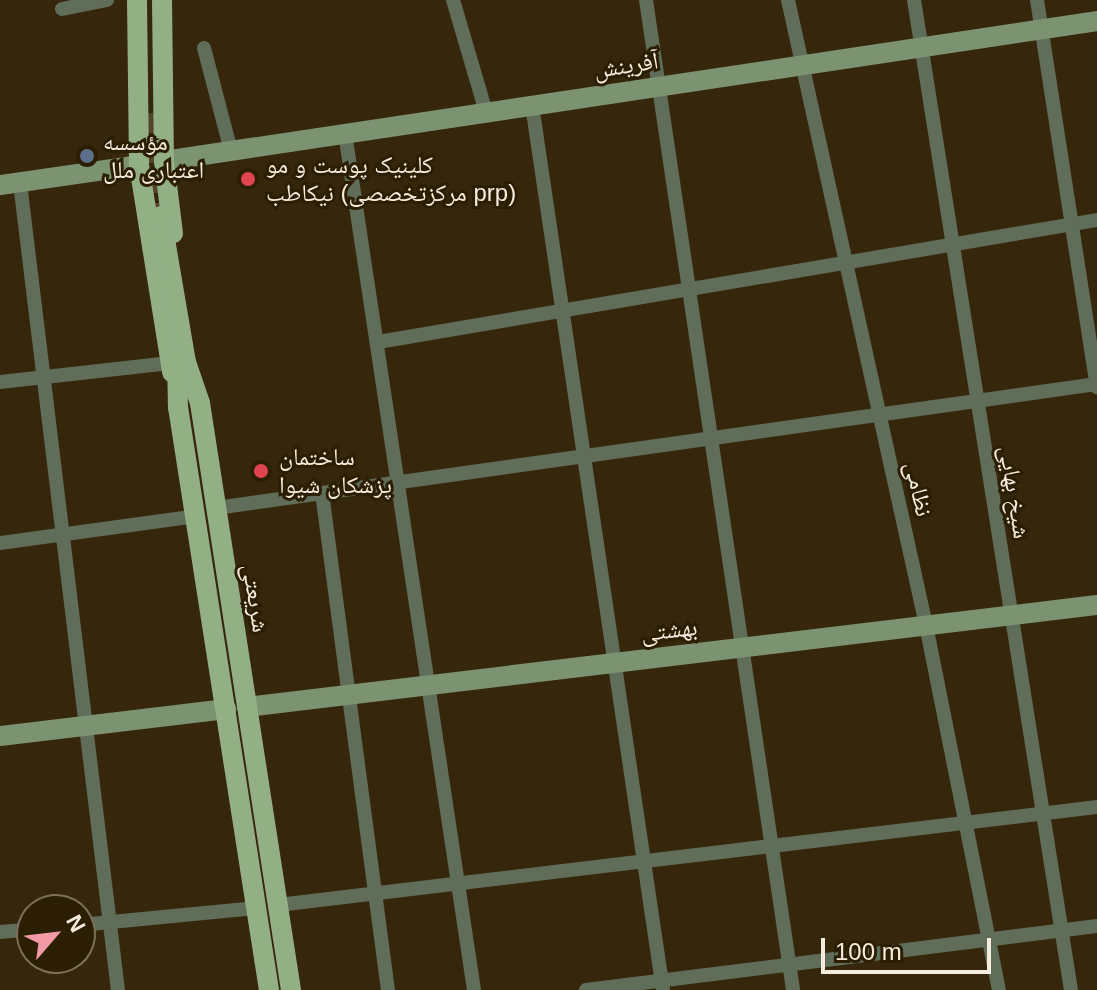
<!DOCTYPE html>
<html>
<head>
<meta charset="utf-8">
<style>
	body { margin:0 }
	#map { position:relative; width:1097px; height:990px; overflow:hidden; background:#36270c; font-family:Arial,"Noto Naskh Arabic",sans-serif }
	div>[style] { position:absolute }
	.primary-tunnel>* { height:20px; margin-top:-10px; transform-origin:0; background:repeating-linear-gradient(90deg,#53452b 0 20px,transparent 0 30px) }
	.street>* { height:14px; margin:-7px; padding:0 7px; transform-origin:7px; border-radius:7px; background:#5f6d59 }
	.secondary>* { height:20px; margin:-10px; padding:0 10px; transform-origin:10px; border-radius:10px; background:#7c9372 }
	.primary>* { height:20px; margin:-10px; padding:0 10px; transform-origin:10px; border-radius:10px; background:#93b085 }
	.dots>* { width:22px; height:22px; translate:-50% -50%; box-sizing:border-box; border:4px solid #2c1e03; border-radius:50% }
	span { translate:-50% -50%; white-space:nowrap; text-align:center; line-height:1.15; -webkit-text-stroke:6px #2c1e03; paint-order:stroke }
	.street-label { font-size:24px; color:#f6ecdd }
	.poi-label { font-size:24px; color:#f6ecdd }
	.left { translate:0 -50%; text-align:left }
	.north { position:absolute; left:16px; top:894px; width:80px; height:80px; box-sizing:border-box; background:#2c1e03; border:2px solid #7d705a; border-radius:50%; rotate:62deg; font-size:22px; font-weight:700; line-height:32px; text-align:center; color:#f6ecdd }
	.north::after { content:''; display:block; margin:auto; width:28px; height:36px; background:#f39aa7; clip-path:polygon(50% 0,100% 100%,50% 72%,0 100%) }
	.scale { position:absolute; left:821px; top:938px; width:170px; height:36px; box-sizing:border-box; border:4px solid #f6ecdd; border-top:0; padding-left:10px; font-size:24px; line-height:28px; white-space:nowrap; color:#f6ecdd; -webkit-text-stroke:6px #2c1e03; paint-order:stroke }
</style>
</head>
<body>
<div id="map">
	<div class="primary-tunnel">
		<i style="left:152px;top:113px;width:103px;rotate:85deg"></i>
	</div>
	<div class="street">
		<i style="left:453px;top:0;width:117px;rotate:73.6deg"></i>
		<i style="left:646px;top:0;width:1001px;rotate:81.55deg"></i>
		<i style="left:788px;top:0;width:640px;rotate:77.55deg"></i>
		<i style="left:926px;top:625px;width:372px;rotate:78.7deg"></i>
		<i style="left:914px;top:0;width:1002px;rotate:80.99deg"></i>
		<i style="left:1037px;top:0;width:392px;rotate:81.2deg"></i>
		<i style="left:62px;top:9px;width:46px;rotate:-11.3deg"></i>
		<i style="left:204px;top:48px;width:106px;rotate:75.3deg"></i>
		<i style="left:532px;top:105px;width:895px;rotate:81.58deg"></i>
		<i style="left:345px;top:133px;width:867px;rotate:81.44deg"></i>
		<i style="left:20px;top:183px;width:813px;rotate:83.08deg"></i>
		<i style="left:378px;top:342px;width:729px;rotate:-9.63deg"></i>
		<i style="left:0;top:382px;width:171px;rotate:-6.4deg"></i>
		<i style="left:322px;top:493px;width:501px;rotate:82.44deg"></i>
		<i style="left:216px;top:508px;width:890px;rotate:-8.01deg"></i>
		<i style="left:0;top:543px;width:198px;rotate:-7.8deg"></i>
		<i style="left:278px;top:905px;width:825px;rotate:-6.82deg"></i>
		<i style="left:80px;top:925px;width:178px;rotate:-5.5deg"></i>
		<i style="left:0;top:932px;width:32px;rotate:-5deg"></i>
		<i style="left:586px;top:990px;width:515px;rotate:-7.14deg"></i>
	</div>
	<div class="secondary">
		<i style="left:164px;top:161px;width:943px;rotate:-8.53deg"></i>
		<i style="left:0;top:185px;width:140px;rotate:-8.2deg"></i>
		<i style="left:247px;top:707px;width:856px;rotate:-6.84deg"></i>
		<i style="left:0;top:736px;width:228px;rotate:-6.8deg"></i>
	</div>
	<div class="primary">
		<i style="left:137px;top:0;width:165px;rotate:89.3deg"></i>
		<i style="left:139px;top:165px;width:210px;rotate:80.9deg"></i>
		<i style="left:162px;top:0;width:161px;rotate:89.3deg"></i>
		<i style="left:164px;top:161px;width:73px;rotate:82.9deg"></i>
		<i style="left:161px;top:216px;width:148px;rotate:80.3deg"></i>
		<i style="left:186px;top:362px;width:43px;rotate:71.1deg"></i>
		<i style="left:200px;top:403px;width:594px;rotate:81.19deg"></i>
		<i style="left:177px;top:357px;width:50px;rotate:88.9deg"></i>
		<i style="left:178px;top:407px;width:590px;rotate:81.13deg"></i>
	</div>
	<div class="dots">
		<i style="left:87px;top:156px;background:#5c6f8a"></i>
		<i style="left:248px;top:179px;background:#e0444e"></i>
		<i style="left:261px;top:471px;background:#e0444e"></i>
	</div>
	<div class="street-label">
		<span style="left:626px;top:65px;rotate:-9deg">آفرینش</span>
		<span style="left:919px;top:489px;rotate:78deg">نظامی</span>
		<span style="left:1015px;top:492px;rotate:81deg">شیخ بهایی</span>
		<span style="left:256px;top:598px;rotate:81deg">شریعتی</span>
		<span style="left:669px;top:630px;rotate:-7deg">بهشتی</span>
	</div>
	<div class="poi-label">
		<span class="left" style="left:103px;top:156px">مؤسسه<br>اعتباری ملل</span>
		<span class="left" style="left:266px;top:179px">کلینیک پوست و مو<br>نیکاطب (مرکزتخصصی prp)</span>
		<span class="left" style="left:279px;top:471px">ساختمان<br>پزشکان شیوا</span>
	</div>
	<div class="north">N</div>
	<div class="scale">100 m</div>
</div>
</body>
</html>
